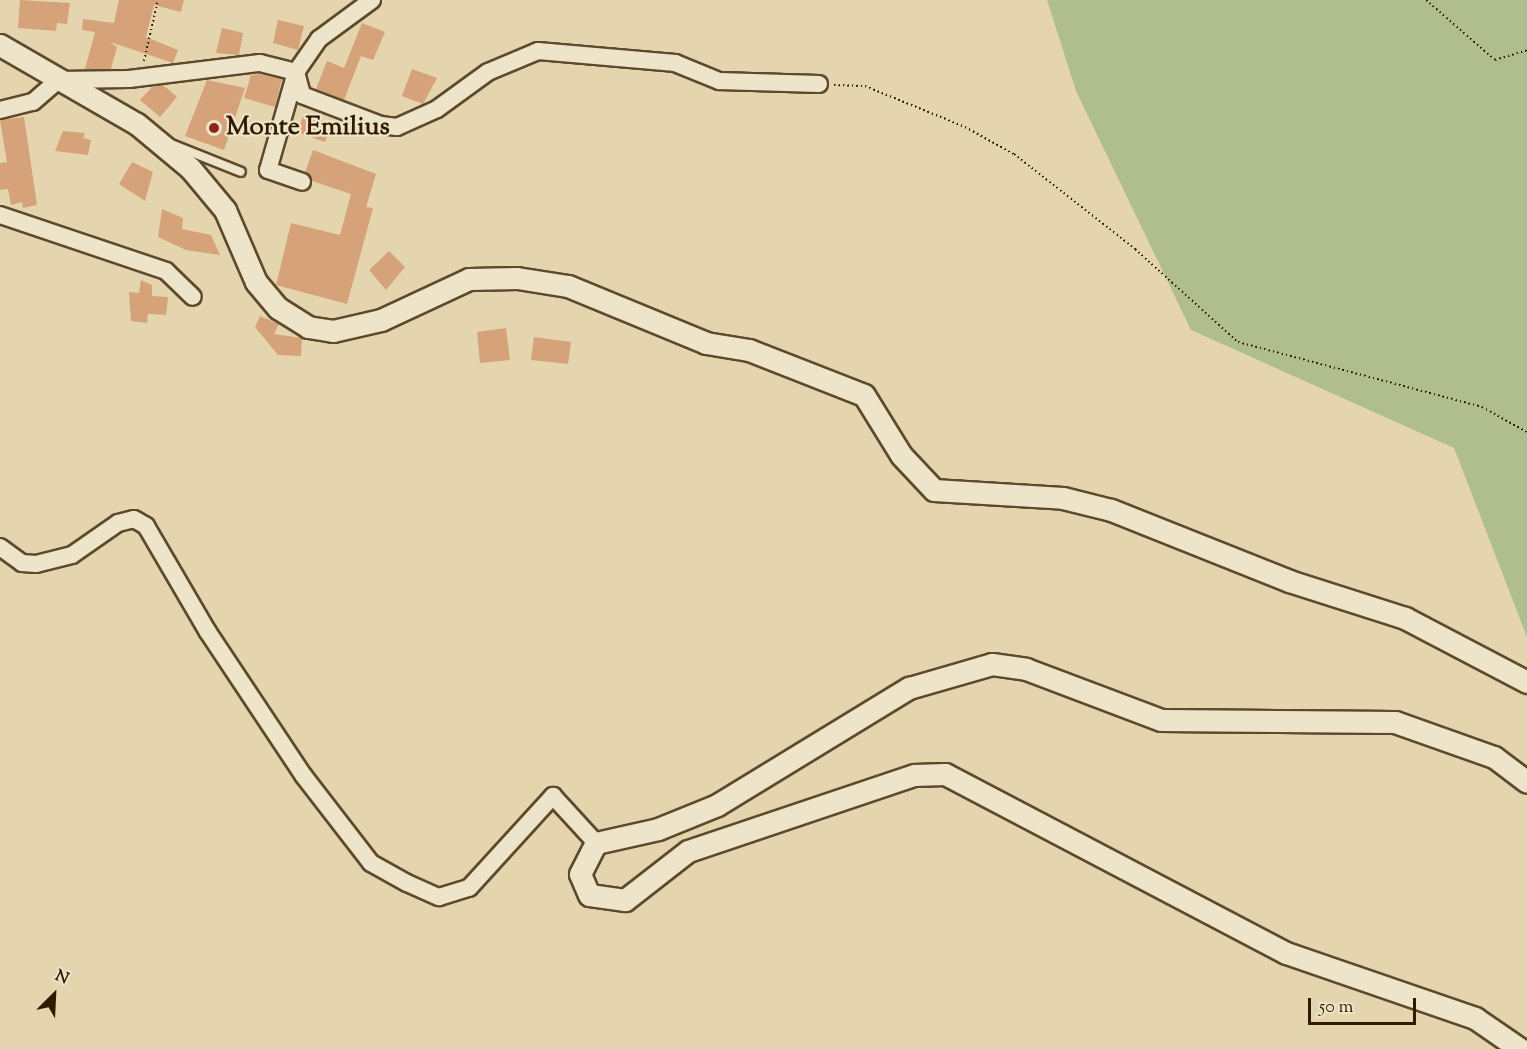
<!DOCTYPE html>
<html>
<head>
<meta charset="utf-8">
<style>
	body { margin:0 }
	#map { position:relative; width:1527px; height:1049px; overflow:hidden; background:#e4d5ae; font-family:"Sorts Mill Goudy",serif }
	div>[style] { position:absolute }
	.green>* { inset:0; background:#b0be8e }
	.building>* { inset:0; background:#d6a279 }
	.path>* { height:2px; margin-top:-1px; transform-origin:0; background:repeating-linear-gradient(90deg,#321a01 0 1.5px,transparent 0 4.5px) }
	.roads { filter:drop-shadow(2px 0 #5e492c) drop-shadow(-2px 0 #5e492c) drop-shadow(0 2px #5e492c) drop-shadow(0 -2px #5e492c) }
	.service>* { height:8px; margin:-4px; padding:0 4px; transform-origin:4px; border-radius:4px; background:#ede4ca }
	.minor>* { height:16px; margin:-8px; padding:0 8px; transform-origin:8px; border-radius:8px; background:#ede4ca }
	.tertiary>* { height:21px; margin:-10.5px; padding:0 10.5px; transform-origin:10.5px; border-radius:10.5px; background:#ede4ca }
	.dots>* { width:16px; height:16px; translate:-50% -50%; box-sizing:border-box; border:3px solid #ede4ca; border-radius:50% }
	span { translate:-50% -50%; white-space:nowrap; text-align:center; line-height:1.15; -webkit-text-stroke:4.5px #ede4ca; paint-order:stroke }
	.poi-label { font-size:26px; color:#321a01; font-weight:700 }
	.left { translate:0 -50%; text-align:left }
	.north { position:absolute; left:24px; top:965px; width:60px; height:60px; -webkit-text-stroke:4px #ede4ca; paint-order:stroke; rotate:24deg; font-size:16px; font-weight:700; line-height:24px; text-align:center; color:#321a01 }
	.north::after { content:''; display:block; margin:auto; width:21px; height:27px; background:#321a01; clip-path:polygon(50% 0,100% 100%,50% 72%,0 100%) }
	.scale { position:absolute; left:1308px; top:998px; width:108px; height:27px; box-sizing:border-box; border:3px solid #321a01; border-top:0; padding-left:8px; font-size:18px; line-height:21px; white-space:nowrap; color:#321a01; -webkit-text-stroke:4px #ede4ca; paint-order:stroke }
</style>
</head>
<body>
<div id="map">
	<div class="green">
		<i style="clip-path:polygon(1047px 0,1527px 0,1527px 637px,1454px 448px,1191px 330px,1076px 91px)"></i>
	</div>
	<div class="building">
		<i style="clip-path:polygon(20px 0,70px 3px,67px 24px,57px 23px,56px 31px,18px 28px)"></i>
		<i style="clip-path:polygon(119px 0,184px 0,181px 12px,154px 5px,146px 37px,178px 50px,173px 63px,110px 42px,117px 47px,111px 69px,85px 69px,95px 32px,82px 30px,83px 19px,114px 23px)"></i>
		<i style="clip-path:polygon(278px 20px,304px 26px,298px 50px,273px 43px)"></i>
		<i style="clip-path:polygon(362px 23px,385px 32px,373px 60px,361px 56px,344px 100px,316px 89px,327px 61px,344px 68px)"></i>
		<i style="clip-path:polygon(222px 28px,243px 33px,239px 55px,216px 53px)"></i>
		<i style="clip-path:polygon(412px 69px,437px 78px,423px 104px,402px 96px)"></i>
		<i style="clip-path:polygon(259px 74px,282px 79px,275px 107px,244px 98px,251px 75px)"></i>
		<i style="clip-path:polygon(207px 80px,245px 88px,224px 150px,185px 136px)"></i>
		<i style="clip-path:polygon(163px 85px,177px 97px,160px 117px,140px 100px,152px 87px)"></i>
		<i style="clip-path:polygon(304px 114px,332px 124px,325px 142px,297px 132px)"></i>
		<i style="clip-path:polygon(24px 117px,37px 205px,23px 208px,22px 202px,11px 205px,8px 189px,0 190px,0 163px,7px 162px,0 120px)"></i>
		<i style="clip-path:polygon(63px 131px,85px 133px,83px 138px,91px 140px,88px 155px,55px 151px)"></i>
		<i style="clip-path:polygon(313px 150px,376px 174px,366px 207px,373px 208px,347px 304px,276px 285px,291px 223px,340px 235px,351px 194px,312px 181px,305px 172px)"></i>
		<i style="clip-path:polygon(132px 162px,153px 172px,145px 201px,119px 184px)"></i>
		<i style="clip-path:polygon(162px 209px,183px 218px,182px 229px,211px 235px,220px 255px,186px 250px,158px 237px)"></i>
		<i style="clip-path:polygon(389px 251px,405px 267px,386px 290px,369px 270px)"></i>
		<i style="clip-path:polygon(141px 280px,152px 285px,152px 296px,168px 297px,166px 315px,148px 314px,147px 323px,131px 321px,129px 292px,139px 293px)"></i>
		<i style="clip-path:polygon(260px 316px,279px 324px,274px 334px,302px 338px,301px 356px,278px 355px,255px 327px)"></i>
		<i style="clip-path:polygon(506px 328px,510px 360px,480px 363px,477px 332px)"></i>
		<i style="clip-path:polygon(534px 337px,571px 342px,568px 364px,531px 360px)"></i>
	</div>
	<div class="path">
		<i style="left:1426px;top:0;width:91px;rotate:41deg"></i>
		<i style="left:1495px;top:60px;width:34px;rotate:-17deg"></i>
		<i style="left:144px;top:61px;width:63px;rotate:-77.1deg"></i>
		<i style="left:834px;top:85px;width:31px;rotate:2deg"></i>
		<i style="left:865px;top:86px;width:108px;rotate:22.3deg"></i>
		<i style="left:965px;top:127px;width:56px;rotate:28.9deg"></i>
		<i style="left:1014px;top:154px;width:154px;rotate:38.1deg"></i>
		<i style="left:1135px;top:249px;width:139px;rotate:42.1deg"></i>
		<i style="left:1238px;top:342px;width:253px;rotate:14.9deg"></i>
		<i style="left:1482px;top:407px;width:51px;rotate:29.1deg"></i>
	</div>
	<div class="roads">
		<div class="service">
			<i style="left:171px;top:144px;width:75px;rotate:21.8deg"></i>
		</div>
		<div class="minor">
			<i style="left:372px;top:0;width:66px;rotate:143.7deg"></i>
			<i style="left:319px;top:39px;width:40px;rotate:124.9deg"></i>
			<i style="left:296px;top:72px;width:24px;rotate:75deg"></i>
			<i style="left:302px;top:95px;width:85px;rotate:20.8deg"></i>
			<i style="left:381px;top:125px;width:16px;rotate:7deg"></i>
			<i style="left:397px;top:127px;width:44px;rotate:-24.2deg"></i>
			<i style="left:437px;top:109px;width:63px;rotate:-36deg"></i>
			<i style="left:488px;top:72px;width:54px;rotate:-22.8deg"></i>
			<i style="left:538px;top:51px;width:138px;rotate:5deg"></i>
			<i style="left:675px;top:63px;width:48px;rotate:22.2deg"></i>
			<i style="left:719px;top:81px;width:100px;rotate:1.7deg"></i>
			<i style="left:0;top:110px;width:34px;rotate:-14deg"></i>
			<i style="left:33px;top:102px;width:33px;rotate:-41deg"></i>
			<i style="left:58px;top:80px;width:71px;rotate:-0.8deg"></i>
			<i style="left:129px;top:79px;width:132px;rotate:-7deg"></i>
			<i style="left:260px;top:63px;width:37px;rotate:14deg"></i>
			<i style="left:296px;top:72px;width:102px;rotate:105.9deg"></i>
			<i style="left:268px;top:170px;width:36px;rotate:19deg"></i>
			<i style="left:0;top:215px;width:175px;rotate:18.6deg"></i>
			<i style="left:166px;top:271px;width:37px;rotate:44deg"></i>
			<i style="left:0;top:547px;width:27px;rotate:36deg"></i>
			<i style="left:22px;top:563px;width:14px;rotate:4deg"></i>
			<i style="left:36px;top:564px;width:37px;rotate:-14deg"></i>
			<i style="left:72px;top:555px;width:56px;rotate:-34.8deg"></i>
			<i style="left:118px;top:523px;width:16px;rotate:-14deg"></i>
			<i style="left:134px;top:519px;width:14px;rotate:30deg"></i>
			<i style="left:146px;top:526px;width:123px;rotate:59.7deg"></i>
			<i style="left:208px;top:632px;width:172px;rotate:56.4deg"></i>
			<i style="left:303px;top:775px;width:111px;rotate:52.3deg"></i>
			<i style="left:371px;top:863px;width:41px;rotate:29.1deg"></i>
			<i style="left:407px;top:883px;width:35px;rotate:24deg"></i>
			<i style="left:439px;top:897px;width:31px;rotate:-17deg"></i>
			<i style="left:469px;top:888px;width:125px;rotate:-47.6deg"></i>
			<i style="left:553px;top:796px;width:64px;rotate:47.5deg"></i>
		</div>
		<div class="tertiary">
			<i style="left:0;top:45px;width:158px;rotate:30deg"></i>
			<i style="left:137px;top:124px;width:69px;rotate:39.7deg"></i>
			<i style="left:190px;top:168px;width:55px;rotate:50.2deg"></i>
			<i style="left:225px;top:210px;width:78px;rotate:66.7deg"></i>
			<i style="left:256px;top:282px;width:34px;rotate:50deg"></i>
			<i style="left:278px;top:308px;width:36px;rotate:32deg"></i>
			<i style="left:308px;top:327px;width:25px;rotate:9deg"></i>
			<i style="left:333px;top:331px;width:49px;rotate:-12.9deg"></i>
			<i style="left:381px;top:320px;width:97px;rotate:-25deg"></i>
			<i style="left:469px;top:279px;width:48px;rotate:-1.2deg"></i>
			<i style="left:517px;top:278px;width:52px;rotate:8.9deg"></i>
			<i style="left:568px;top:286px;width:149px;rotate:22.4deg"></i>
			<i style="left:706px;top:343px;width:44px;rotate:9.2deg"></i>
			<i style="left:749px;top:350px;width:123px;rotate:21.4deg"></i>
			<i style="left:864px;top:395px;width:70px;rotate:58.3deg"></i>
			<i style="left:901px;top:455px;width:48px;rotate:46.7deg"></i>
			<i style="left:934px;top:490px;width:129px;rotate:3.5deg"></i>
			<i style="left:1063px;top:498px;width:49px;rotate:14deg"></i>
			<i style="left:1111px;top:510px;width:192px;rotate:21.7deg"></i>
			<i style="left:1289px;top:581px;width:122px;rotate:17.7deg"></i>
			<i style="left:1405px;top:618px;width:138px;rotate:27.7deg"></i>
			<i style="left:1520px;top:1049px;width:55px;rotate:-145.4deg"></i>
			<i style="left:1475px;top:1018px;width:200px;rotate:-161deg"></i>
			<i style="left:1286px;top:953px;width:385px;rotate:-152.3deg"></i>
			<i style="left:945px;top:774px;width:31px;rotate:178deg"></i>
			<i style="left:914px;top:775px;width:238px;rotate:161.4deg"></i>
			<i style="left:688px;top:851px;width:80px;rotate:142.1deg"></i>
			<i style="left:625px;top:900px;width:36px;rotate:-172deg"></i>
			<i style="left:589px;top:895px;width:23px;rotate:-113deg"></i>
			<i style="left:580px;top:874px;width:35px;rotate:-63deg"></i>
			<i style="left:596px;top:843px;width:64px;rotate:-12.7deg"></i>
			<i style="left:658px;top:829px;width:64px;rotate:-22.1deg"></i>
			<i style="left:717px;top:805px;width:225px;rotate:-31.4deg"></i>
			<i style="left:909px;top:688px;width:86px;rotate:-16.1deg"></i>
			<i style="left:992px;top:664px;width:34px;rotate:8deg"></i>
			<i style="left:1026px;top:669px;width:144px;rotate:20.7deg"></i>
			<i style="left:1161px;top:720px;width:234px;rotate:0.5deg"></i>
			<i style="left:1395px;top:722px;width:105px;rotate:19.5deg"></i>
			<i style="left:1494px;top:757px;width:41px;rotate:37.1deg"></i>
		</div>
	</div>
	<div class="dots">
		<i style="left:214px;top:128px;background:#8f2418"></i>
	</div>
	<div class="poi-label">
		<span class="left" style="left:226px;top:128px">Monte Emilius</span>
	</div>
	<div class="north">N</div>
	<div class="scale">50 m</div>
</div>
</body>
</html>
